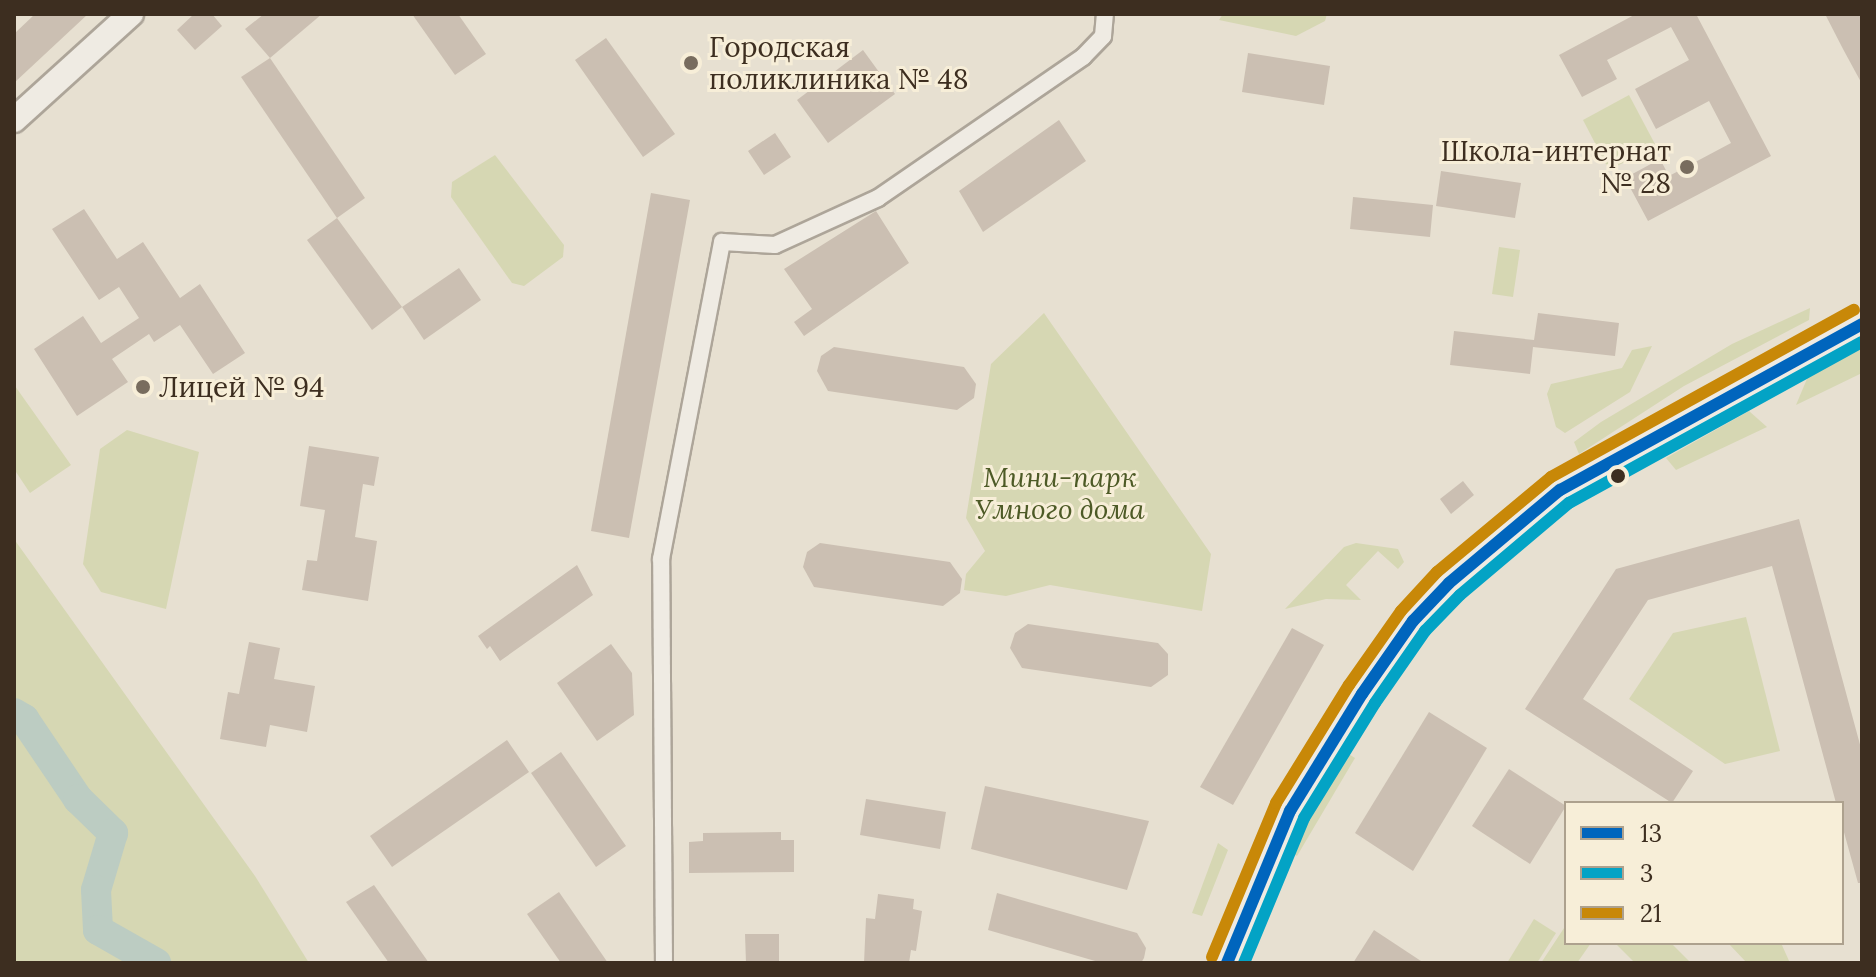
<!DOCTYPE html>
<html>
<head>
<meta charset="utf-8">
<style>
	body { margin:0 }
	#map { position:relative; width:1876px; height:977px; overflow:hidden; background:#e7e0d1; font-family:Lora,serif }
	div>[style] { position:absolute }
	.green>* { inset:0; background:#d6d7b3 }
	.river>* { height:30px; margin:-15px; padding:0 15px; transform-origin:15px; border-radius:15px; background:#bcccc2 }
	.building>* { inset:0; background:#cbbfb2 }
	.roads { filter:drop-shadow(2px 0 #ada599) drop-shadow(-2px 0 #ada599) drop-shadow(0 2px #ada599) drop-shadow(0 -2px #ada599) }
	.minor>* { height:16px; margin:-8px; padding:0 8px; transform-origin:8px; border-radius:8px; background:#efebe3 }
	.secondary>* { height:24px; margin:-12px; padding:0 12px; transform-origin:12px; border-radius:12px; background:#efebe3 }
	.bus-1>* { height:12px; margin:-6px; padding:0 6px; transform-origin:6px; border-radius:6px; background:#0065bd }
	.bus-2>* { height:12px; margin:-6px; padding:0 6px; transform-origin:6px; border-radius:6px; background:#03a3c5 }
	.bus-3>* { height:12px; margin:-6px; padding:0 6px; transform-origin:6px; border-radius:6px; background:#c88808 }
	.dots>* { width:22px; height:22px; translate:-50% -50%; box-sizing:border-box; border:4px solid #f7eed8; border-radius:50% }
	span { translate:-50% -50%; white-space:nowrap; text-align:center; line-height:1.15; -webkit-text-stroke:6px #f7eed8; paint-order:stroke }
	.poi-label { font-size:28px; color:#3d2e20 }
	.left { translate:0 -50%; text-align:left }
	.right { translate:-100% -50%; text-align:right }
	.park-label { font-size:28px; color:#4d5a26; font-style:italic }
	.frame { position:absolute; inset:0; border:16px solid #3d2e20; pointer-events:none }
	.legend { position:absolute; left:1564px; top:801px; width:280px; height:144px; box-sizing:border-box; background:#f7eed8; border:2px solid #ada18e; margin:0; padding:10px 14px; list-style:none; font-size:24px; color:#3d2e20 }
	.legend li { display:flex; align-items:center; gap:16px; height:40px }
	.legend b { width:40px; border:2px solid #ada18e }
</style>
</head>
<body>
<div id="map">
	<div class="green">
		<i style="clip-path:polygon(1223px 14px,1327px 14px,1325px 21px,1296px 36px,1219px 20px)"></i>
		<i style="clip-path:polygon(1629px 95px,1656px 146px,1609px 170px,1583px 120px)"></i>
		<i style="clip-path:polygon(495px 155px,564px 245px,563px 257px,524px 286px,512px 283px,451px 197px,452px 182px)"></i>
		<i style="clip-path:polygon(1499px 247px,1520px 250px,1513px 297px,1492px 294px)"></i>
		<i style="clip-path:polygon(1810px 308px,1809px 320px,1684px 386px,1579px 454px,1574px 442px,1601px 422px,1732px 344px)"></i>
		<i style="clip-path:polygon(1044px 313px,1211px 554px,1202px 611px,1050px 585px,1006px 596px,964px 590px,966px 574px,985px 551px,966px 518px,991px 364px)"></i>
		<i style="clip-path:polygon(1862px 345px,1862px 373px,1796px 405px,1809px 374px)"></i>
		<i style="clip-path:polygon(1652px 346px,1630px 392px,1565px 433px,1556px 427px,1547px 394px,1551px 384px,1622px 368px,1632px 350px)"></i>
		<i style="clip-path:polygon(15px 386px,71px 465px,30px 493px,14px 469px)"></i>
		<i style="clip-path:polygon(1749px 411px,1767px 427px,1676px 470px,1666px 458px)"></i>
		<i style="clip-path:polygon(127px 430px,199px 452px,166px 609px,101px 592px,83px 564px,100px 449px)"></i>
		<i style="clip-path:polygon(14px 539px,255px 876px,309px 963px,14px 963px)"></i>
		<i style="clip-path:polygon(1356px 543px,1398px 549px,1404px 562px,1398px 569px,1378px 551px,1346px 585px,1361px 600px,1326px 599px,1285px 609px,1344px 547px)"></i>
		<i style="clip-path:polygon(1746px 617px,1780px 751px,1725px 764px,1629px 699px,1673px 633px)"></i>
		<i style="clip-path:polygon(1347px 753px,1355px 758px,1297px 856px,1289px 851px)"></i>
		<i style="clip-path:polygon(1218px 843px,1228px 850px,1202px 916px,1192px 913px)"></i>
		<i style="clip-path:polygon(1534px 919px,1556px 933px,1537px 963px,1507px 963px)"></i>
		<i style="clip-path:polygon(1566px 925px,1566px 943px,1591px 943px,1577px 963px,1541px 963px)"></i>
		<i style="clip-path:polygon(1615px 943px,1671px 943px,1691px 963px,1635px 963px)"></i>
		<i style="clip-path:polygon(1728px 943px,1781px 943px,1790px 963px,1747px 963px)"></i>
	</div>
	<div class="river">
		<i style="left:14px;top:713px;width:12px;rotate:31deg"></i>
		<i style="left:24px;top:719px;width:97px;rotate:56deg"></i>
		<i style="left:78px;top:799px;width:49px;rotate:44.2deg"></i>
		<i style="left:113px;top:833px;width:59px;rotate:106.6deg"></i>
		<i style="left:96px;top:890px;width:40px;rotate:87.1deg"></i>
		<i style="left:98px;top:930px;width:67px;rotate:29.6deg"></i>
	</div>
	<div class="building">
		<i style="clip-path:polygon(35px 14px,88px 14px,14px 83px,14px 34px)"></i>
		<i style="clip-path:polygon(194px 14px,212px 14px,222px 26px,195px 50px,177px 30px)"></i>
		<i style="clip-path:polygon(264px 14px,322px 14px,270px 58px,245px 29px)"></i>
		<i style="clip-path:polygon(412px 14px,458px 14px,486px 54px,455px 75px)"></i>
		<i style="clip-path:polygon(1636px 14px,1696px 14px,1771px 156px,1648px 221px,1625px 178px,1660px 159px,1669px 176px,1731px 143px,1709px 101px,1656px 129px,1635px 89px,1689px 60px,1671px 27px,1607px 60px,1617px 79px,1582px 97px,1559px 55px)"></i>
		<i style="clip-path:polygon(1825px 14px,1862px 14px,1862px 84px,1843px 49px)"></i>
		<i style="clip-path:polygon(606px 38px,675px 134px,643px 157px,575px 60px)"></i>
		<i style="clip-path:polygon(863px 50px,895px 94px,828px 143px,797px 100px)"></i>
		<i style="clip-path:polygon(1248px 53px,1330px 66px,1324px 105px,1242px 92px)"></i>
		<i style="clip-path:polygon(270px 58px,365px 198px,337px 218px,241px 77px)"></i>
		<i style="clip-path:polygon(1059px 120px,1086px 161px,983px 232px,959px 191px)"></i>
		<i style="clip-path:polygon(775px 133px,791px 157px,764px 175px,748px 151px)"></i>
		<i style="clip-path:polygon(1441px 171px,1521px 183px,1515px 218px,1436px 206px)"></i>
		<i style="clip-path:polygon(651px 193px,690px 200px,629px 538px,591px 531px)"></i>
		<i style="clip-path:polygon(1353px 197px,1433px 205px,1430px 237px,1350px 229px)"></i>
		<i style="clip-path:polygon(84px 209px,117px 259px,143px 242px,180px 298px,200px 284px,245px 353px,213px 374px,180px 325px,154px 342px,149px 334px,112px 359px,128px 382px,77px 416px,34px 349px,83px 316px,101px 343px,139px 318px,119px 287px,99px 300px,52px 229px)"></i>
		<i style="clip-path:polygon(876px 211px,909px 263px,804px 336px,794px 322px,812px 309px,784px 269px)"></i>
		<i style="clip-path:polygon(337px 218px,402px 307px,372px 330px,307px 240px)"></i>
		<i style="clip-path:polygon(459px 268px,481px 300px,424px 340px,402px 307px)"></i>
		<i style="clip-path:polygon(1538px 313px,1619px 323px,1615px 356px,1533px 347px,1530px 374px,1450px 365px,1454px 331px,1534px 340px)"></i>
		<i style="clip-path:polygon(834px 347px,964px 367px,976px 384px,974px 398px,957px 410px,828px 391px,817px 371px,821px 356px)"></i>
		<i style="clip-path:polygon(309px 446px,379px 457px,374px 486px,363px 484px,355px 537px,377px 541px,368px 601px,302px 590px,307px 560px,317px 561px,325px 510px,300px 506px)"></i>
		<i style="clip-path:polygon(1463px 481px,1474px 495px,1451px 514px,1440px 499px)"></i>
		<i style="clip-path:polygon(1799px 519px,1862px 752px,1862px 883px,1858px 883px,1842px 825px,1842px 803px,1836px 803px,1772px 566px,1648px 600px,1583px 699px,1693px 771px,1672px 803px,1525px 709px,1616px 569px)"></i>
		<i style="clip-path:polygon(820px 543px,950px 562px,962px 579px,960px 593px,943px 606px,814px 587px,803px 567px,807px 552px)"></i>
		<i style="clip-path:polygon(577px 565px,593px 595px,500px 661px,490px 646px,487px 649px,478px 636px)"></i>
		<i style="clip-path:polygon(1028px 624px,1158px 643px,1168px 654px,1168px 675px,1151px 687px,1022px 668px,1010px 648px,1015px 633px)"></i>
		<i style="clip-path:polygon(1292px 628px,1324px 645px,1233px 805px,1200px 787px)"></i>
		<i style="clip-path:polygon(249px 642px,280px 648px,274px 679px,315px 686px,307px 732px,270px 725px,266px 747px,220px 739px,228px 692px,239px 694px)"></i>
		<i style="clip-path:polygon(611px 644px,632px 673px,634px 715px,597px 741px,557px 683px)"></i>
		<i style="clip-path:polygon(1429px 712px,1487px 748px,1413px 871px,1355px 833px)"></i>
		<i style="clip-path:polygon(507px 740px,529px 772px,392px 867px,370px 836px)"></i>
		<i style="clip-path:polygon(561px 752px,626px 846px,596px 867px,531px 773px)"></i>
		<i style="clip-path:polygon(1509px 769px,1566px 806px,1530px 864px,1472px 826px)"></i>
		<i style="clip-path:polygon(985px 786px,1149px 821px,1127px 890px,971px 849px)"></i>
		<i style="clip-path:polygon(866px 799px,946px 812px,940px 849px,860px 835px)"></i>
		<i style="clip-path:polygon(781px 832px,781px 840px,794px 840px,794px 872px,689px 873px,689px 842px,703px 841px,703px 833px)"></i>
		<i style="clip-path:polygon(374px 885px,429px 963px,389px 963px,346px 902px)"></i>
		<i style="clip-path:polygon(559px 892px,608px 963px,561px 963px,527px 914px)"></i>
		<i style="clip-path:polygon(997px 893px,1137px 933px,1146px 948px,1144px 958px,1141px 963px,1102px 963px,988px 930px)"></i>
		<i style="clip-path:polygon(878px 894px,914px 899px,913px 909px,922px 911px,916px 951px,911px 950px,909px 963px,864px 963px,866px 918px,875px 919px)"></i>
		<i style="clip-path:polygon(1374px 930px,1424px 963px,1353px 963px)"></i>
		<i style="clip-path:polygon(745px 934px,779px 934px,779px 963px,746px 963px)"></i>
	</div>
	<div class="roads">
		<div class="minor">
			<i style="left:664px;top:963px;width:404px;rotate:-90.4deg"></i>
			<i style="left:661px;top:559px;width:323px;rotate:-79.1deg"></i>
			<i style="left:722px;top:242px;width:53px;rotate:3.2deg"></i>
			<i style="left:775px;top:245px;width:113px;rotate:-24.5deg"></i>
			<i style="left:878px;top:198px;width:249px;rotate:-34.5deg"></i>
			<i style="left:1083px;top:57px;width:29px;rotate:-46deg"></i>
			<i style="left:1103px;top:36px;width:22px;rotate:-85deg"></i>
		</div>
		<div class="secondary">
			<i style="left:14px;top:120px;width:158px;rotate:-42.2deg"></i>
			<i style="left:1227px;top:963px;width:165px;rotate:-67.5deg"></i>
			<i style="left:1290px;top:811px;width:137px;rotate:-58.4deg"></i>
			<i style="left:1362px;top:694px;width:89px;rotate:-55.1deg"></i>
			<i style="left:1413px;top:621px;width:52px;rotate:-46.5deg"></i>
			<i style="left:1449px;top:583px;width:145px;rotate:-40deg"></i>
			<i style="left:1560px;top:490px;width:345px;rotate:-28.8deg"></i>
		</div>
	</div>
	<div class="bus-1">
		<i style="left:1227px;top:963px;width:165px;rotate:-67.5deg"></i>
		<i style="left:1290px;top:811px;width:137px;rotate:-58.4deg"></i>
		<i style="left:1362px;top:694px;width:89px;rotate:-55.1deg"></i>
		<i style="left:1413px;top:621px;width:52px;rotate:-46.5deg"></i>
		<i style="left:1449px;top:583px;width:145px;rotate:-40deg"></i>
		<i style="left:1560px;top:490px;width:345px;rotate:-28.8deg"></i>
	</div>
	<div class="bus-2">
		<i style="left:1244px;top:963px;width:157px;rotate:-67.5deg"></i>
		<i style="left:1304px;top:818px;width:135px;rotate:-58.3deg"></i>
		<i style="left:1375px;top:703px;width:88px;rotate:-55.2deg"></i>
		<i style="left:1425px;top:631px;width:50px;rotate:-45.8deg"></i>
		<i style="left:1460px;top:595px;width:143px;rotate:-40.2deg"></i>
		<i style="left:1569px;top:503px;width:334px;rotate:-28.8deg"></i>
	</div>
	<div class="bus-3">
		<i style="left:1212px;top:957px;width:167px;rotate:-67.4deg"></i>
		<i style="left:1276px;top:803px;width:139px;rotate:-58.3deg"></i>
		<i style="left:1349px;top:685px;width:90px;rotate:-54.9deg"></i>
		<i style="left:1401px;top:611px;width:53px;rotate:-47.3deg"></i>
		<i style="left:1437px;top:572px;width:148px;rotate:-39.8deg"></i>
		<i style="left:1551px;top:477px;width:346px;rotate:-28.9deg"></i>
	</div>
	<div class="dots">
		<i style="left:691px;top:63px;background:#786c5e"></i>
		<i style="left:1687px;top:167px;background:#786c5e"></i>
		<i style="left:143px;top:387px;background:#786c5e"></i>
		<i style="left:1618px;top:476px;background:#3d2e20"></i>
	</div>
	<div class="poi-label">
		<span class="left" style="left:709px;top:63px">Городская<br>поликлиника № 48</span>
		<span class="right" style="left:1671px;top:167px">Школа-интернат<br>№ 28</span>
		<span class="left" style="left:159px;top:387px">Лицей № 94</span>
	</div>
	<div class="park-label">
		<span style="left:1060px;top:493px">Мини-парк<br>Умного дома</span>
	</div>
	<div class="frame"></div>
	<ul class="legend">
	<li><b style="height:10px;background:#0065bd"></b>13</li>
	<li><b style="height:10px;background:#03a3c5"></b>3</li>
	<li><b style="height:10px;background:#c88808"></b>21</li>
	</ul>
</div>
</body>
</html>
